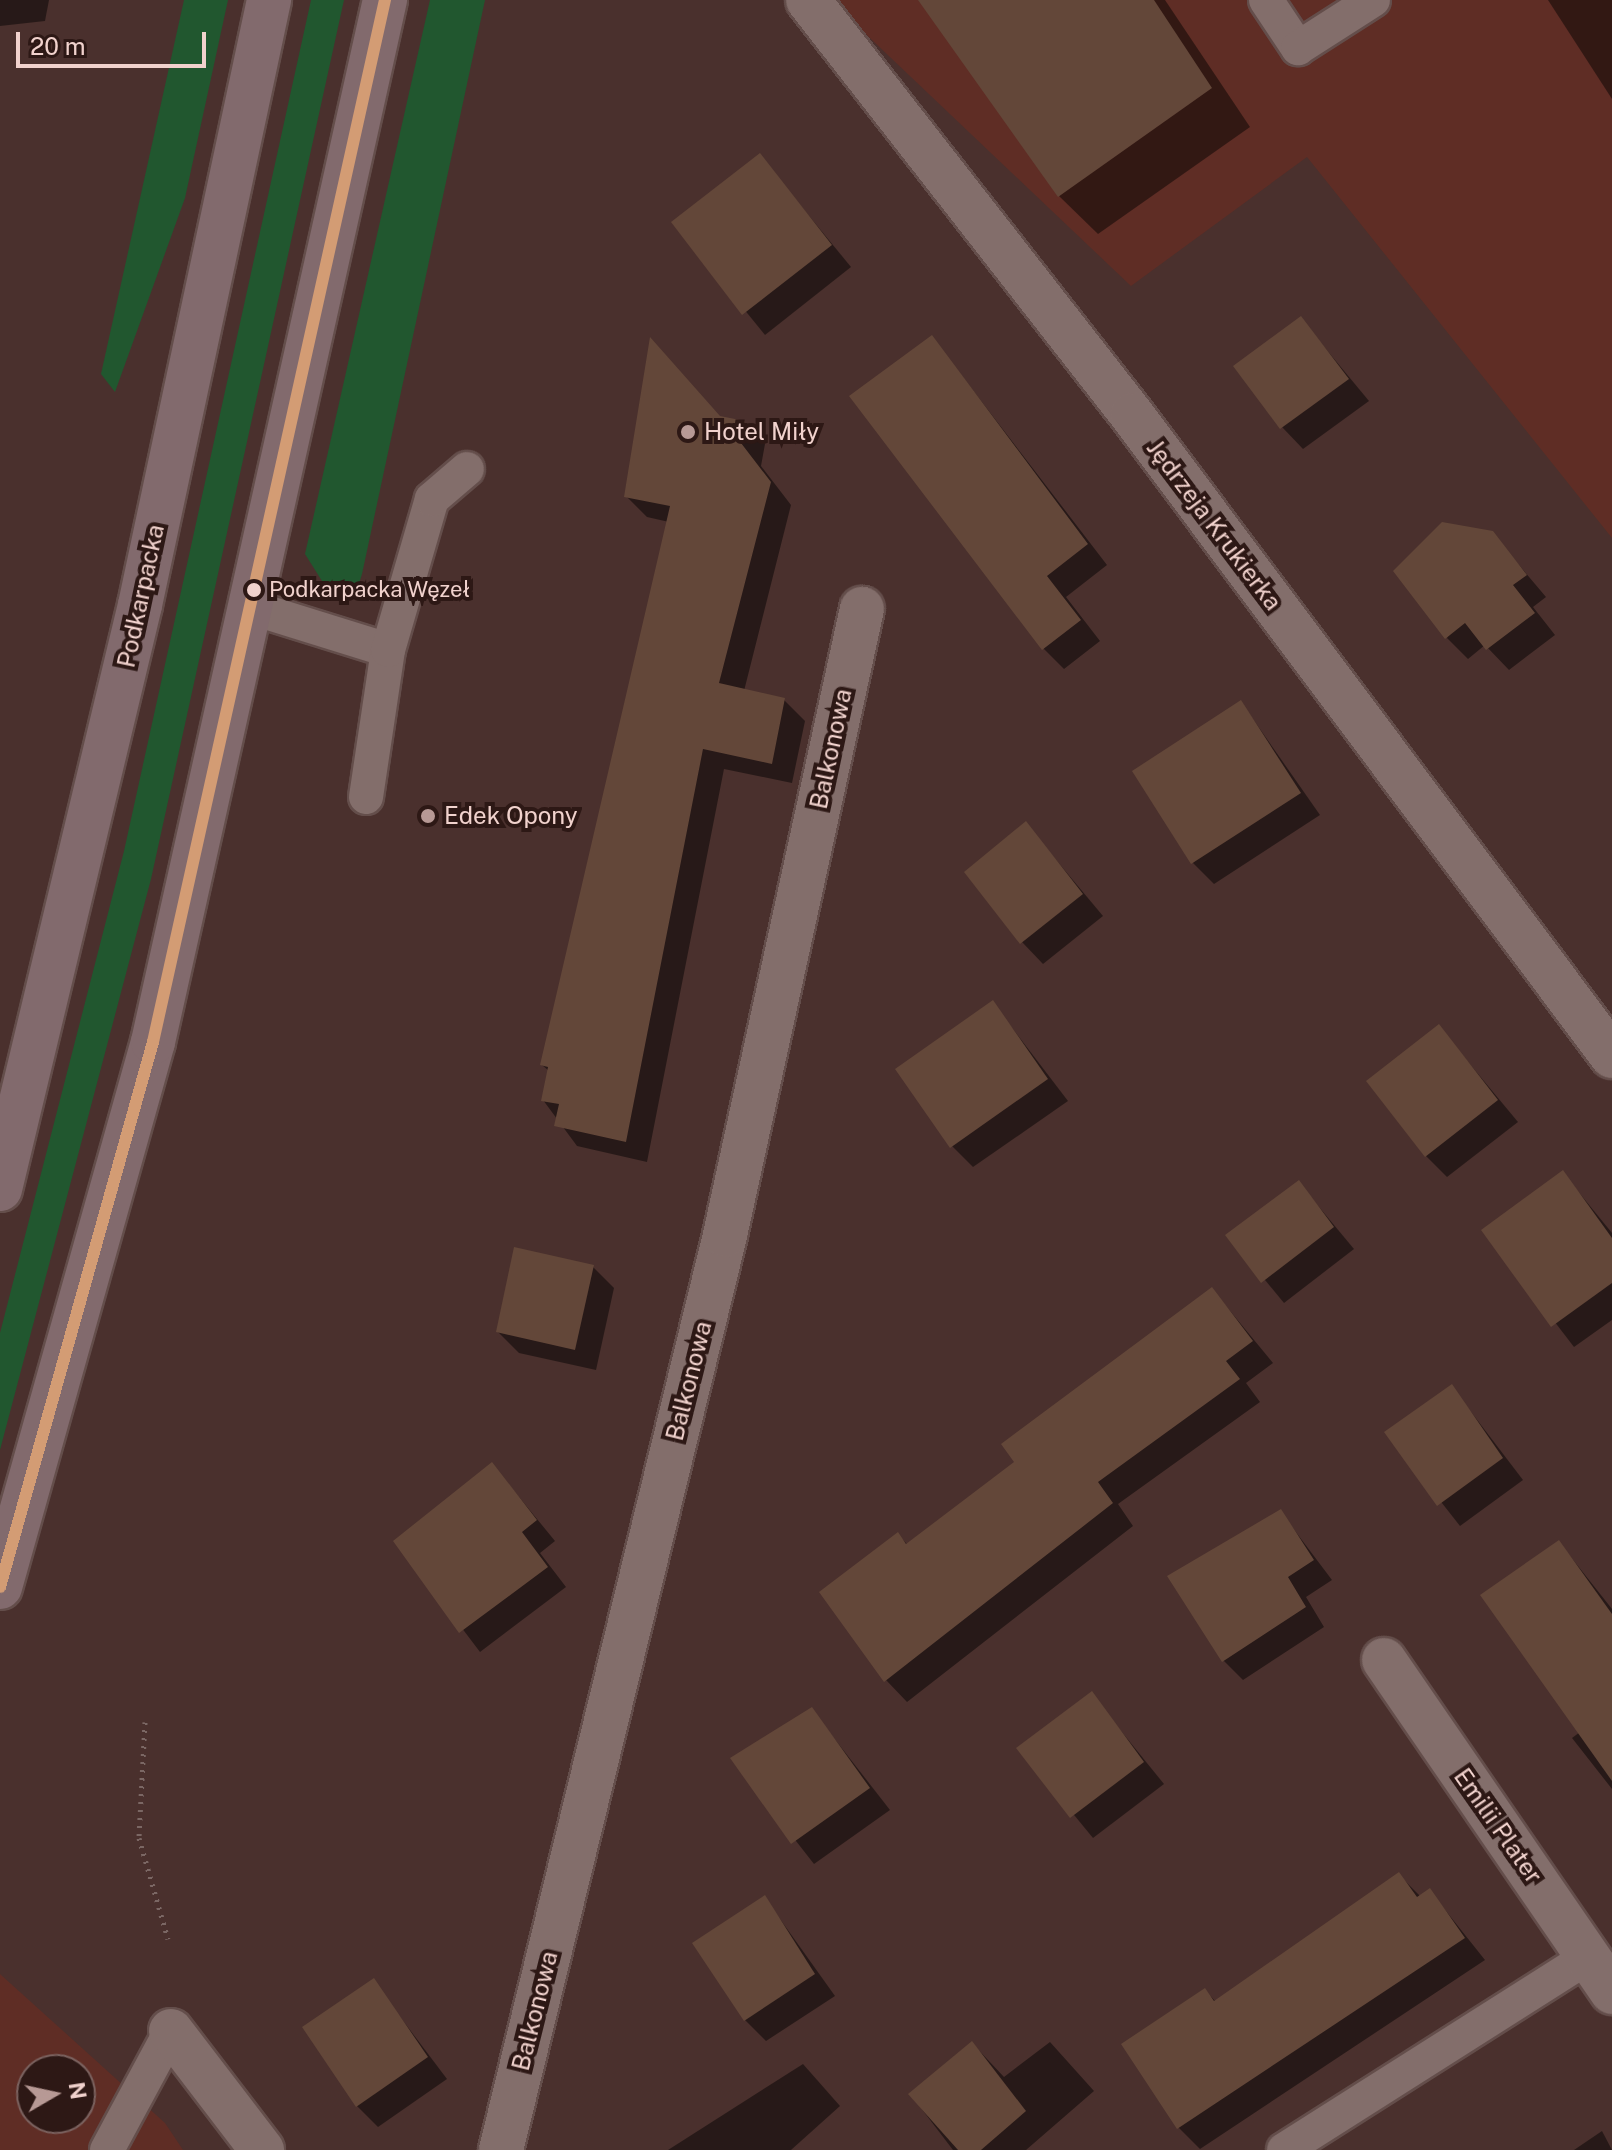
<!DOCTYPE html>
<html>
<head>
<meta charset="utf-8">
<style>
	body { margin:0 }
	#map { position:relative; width:1612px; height:2150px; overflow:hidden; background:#4a302d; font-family:"Public Sans",sans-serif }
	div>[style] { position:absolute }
	.built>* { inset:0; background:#5f2d25 }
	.green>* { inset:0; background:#21572f }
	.shadow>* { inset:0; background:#0007 }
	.building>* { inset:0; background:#634739 }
	.path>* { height:5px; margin-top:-2.5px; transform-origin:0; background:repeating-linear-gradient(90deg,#7b6764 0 2px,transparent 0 8px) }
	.roads { filter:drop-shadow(2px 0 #644e4b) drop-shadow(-2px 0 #644e4b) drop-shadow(0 2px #644e4b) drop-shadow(0 -2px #644e4b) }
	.service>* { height:34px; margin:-17px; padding:0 17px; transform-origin:17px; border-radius:17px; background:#836e6b }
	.minor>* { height:44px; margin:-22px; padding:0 22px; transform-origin:22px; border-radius:22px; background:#836e6b }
	.primary>* { height:44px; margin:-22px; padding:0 22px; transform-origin:22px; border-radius:22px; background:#826a6d }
	.bus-1>* { height:12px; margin:-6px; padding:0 6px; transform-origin:6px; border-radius:6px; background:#d39c74 }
	.dots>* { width:22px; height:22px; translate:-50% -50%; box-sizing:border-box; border:4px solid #2d1815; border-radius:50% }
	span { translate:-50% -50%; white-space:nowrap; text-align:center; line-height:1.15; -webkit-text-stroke:8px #2d1815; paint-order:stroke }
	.bus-label { font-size:22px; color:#f1d2cd }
	.left { translate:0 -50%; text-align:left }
	.poi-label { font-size:24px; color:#f1d2cd }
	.street-label { font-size:24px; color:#f1d2cd }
	.north { position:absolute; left:16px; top:2054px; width:80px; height:80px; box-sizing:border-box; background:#2d1815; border:2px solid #7b625f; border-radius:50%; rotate:81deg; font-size:22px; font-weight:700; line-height:32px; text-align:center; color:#f1d2cd }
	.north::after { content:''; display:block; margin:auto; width:28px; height:36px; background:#b79995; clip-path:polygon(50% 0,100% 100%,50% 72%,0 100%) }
	.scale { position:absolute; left:16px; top:32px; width:190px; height:36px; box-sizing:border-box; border:4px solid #f1d2cd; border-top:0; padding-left:10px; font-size:24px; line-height:28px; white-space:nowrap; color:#f1d2cd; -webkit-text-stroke:6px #2d1815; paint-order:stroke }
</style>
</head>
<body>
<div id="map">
	<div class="built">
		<i style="clip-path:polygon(830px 0,1612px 0,1612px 538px,1307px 157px,1131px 286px)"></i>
		<i style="clip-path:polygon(evenodd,0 1974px,165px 2123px,183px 2150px,0 2150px,0 1974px,32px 2070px,80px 2070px,80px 2118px,32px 2118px,32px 2070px)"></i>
	</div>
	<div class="green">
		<i style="clip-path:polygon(184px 0,228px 0,185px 198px,115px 392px,101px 374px)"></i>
		<i style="clip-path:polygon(311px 0,344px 0,151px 879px,0 1450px,0 1333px,124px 851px)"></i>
		<i style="clip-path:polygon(430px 0,485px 0,362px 574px,357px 590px,344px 594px,327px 589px,305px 554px)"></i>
	</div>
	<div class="shadow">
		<i style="clip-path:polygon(0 0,49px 0,45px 21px,0 26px)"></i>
		<i style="clip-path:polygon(921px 0,1165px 0,1250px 127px,1098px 234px,1059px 196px)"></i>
		<i style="clip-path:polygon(1548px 0,1612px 0,1612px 99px)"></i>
		<i style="clip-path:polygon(760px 156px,851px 267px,765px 335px,674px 223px)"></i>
		<i style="clip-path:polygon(1301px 319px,1369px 401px,1303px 449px,1282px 427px)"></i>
		<i style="clip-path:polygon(932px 337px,1107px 565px,1066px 597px,1100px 641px,1064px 669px,1044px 649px)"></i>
		<i style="clip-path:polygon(722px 419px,744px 423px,765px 444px,761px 466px,791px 505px,744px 691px,784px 700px,805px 721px,792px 783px,724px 769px,647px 1162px,577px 1146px,543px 1100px,549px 1071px,542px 1065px,669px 522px,647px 517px,626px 496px)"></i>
		<i style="clip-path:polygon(1492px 533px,1546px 597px,1533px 607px,1555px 635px,1509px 670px,1485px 645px,1468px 659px,1447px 638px)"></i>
		<i style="clip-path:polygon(1241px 702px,1320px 815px,1214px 884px,1193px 863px)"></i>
		<i style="clip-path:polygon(1026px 824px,1103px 916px,1043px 964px,1022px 942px)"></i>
		<i style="clip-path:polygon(993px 1003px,1068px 1101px,973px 1167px,952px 1146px)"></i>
		<i style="clip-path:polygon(1439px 1027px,1518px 1122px,1447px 1177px,1426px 1156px)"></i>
		<i style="clip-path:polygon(1563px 1173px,1612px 1233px,1612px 1320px,1574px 1347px,1484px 1230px)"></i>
		<i style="clip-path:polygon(1299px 1183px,1354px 1249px,1284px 1303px,1228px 1235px)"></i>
		<i style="clip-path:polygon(593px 1267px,614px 1288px,596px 1370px,519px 1353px,498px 1332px)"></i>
		<i style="clip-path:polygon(1212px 1289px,1273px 1363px,1246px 1383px,1260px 1402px,1118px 1504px,1133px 1526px,907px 1702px,886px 1680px,898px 1535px,908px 1545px,1016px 1463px)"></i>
		<i style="clip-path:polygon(1452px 1387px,1523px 1480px,1460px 1526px,1387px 1433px)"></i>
		<i style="clip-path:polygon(492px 1464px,555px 1541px,540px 1553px,566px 1587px,480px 1652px,396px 1541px)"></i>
		<i style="clip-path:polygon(1280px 1511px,1332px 1580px,1306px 1597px,1324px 1627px,1243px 1680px,1223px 1660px)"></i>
		<i style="clip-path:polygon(1559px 1542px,1612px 1609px,1612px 1789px,1572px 1738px,1580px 1732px)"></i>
		<i style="clip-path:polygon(1091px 1694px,1164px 1784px,1093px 1838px,1019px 1748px)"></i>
		<i style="clip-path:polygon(812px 1710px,890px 1810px,814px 1864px,732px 1759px)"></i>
		<i style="clip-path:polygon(1399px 1875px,1421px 1897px,1430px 1891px,1485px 1960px,1200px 2149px,1178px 2127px,1205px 1990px,1216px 2002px)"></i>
		<i style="clip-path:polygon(765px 1898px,835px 1996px,766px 2041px,745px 2020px)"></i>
		<i style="clip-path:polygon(373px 1981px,447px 2079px,378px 2127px,357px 2106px)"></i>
		<i style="clip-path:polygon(1050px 2042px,1094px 2091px,1026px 2150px,953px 2150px,911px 2095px,972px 2043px,1004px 2077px)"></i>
		<i style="clip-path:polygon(803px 2064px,840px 2106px,791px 2150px,668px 2150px)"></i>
		<i style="clip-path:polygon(1602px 2131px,1612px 2150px,1574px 2150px)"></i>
	</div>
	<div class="building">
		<i style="clip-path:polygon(918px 0,1154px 0,1212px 88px,1058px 197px)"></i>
		<i style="clip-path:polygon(760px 153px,832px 245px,742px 315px,671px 222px)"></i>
		<i style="clip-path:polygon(1301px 316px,1349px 379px,1280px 429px,1233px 366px)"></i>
		<i style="clip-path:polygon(932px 335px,1088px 544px,1047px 576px,1081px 620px,1042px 650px,849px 396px)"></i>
		<i style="clip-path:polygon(650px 337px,720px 416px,745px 421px,741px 443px,771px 482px,719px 683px,785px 698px,772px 764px,703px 749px,626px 1142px,554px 1126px,559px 1104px,541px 1101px,548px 1067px,540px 1065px,670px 506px,624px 497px)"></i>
		<i style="clip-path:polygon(1442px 522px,1493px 531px,1527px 575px,1513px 585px,1535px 613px,1486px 650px,1465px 623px,1445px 639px,1393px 571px)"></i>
		<i style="clip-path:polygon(1241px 700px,1301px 793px,1191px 864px,1132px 771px)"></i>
		<i style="clip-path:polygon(1026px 821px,1083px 894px,1020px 944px,964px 872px)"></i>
		<i style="clip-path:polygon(993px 1000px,1048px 1079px,950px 1148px,895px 1069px)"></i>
		<i style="clip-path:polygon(1439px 1024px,1498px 1100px,1425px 1157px,1366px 1081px)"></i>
		<i style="clip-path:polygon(1563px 1170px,1612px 1238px,1612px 1283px,1551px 1327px,1481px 1230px)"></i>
		<i style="clip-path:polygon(1299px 1180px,1334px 1227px,1261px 1283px,1225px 1235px)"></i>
		<i style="clip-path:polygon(514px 1247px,594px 1265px,575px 1350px,496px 1332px)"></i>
		<i style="clip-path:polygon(1212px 1287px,1253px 1341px,1226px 1361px,1240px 1379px,1098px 1482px,1113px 1503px,884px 1682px,819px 1592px,898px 1532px,906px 1544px,1014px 1462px,1001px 1444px)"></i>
		<i style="clip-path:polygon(1452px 1384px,1503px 1458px,1437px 1506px,1384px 1432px)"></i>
		<i style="clip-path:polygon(492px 1462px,537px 1520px,522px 1532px,548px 1567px,459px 1633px,393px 1541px)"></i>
		<i style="clip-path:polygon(1281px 1509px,1314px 1560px,1288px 1577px,1306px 1607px,1222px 1662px,1167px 1576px)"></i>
		<i style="clip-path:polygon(1559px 1540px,1612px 1614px,1612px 1781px,1480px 1595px)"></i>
		<i style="clip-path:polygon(1092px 1691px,1144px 1762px,1070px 1818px,1016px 1748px)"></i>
		<i style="clip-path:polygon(812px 1707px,870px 1788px,791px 1844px,730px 1758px)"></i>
		<i style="clip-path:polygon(1399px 1872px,1417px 1897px,1430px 1888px,1465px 1938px,1177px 2129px,1121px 2044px,1205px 1988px,1214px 2001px)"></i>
		<i style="clip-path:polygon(765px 1895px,815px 1974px,744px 2021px,692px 1943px)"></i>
		<i style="clip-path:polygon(374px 1978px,428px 2057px,356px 2107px,302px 2027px)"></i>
		<i style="clip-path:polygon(972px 2041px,1026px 2111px,981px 2150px,958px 2150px,908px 2094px)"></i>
	</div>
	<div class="path">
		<i style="left:145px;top:1722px;width:116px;rotate:93deg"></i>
		<i style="left:139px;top:1838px;width:105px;rotate:74deg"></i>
	</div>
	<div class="roads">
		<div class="service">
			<i style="left:1266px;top:0;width:58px;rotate:56.3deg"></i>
			<i style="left:1298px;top:48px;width:89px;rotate:-32.6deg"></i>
			<i style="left:253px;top:608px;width:141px;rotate:17.3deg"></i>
			<i style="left:366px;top:797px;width:149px;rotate:-81.5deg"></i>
			<i style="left:388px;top:650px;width:157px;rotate:-73.8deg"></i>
			<i style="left:432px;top:499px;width:46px;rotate:-40.6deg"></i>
			<i style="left:107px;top:2150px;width:135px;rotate:-61.7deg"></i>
			<i style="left:1284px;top:2150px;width:360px;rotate:-32.4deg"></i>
		</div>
		<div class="minor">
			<i style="left:808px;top:0;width:526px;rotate:52.02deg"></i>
			<i style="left:1132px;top:415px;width:801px;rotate:53.17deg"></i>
			<i style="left:1384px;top:1660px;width:403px;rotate:55.5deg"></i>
			<i style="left:171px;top:2031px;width:150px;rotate:52.6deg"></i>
			<i style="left:501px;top:2150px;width:942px;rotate:-76.24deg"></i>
			<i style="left:725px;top:1235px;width:641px;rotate:-77.66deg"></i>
		</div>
		<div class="primary">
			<i style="left:0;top:1189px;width:601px;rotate:-76.52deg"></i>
			<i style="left:140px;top:605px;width:619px;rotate:-77.96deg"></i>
			<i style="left:0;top:1587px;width:566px;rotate:-74.32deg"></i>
			<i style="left:153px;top:1042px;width:1068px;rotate:-77.45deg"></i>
		</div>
	</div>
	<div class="bus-1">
		<i style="left:0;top:1587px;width:566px;rotate:-74.32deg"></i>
		<i style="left:153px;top:1042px;width:1068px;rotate:-77.45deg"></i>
	</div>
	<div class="dots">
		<i style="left:688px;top:432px;background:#b79995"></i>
		<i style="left:254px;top:590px;background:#f1d2cd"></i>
		<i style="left:428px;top:816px;background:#b79995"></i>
	</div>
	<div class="bus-label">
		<span class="left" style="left:269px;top:590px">Podkarpacka Węzeł</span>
	</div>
	<div class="poi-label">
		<span class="left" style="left:704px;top:432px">Hotel Miły</span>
		<span class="left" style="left:444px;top:816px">Edek Opony</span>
	</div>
	<div class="street-label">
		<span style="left:1214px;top:525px;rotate:53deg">Jędrzeja Krukierka</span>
		<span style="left:141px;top:596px;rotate:-78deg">Podkarpacka</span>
		<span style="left:831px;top:749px;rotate:-78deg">Balkonowa</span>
		<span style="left:689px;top:1381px;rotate:-76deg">Balkonowa</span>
		<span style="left:1498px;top:1826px;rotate:55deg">Emilii Plater</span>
		<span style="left:535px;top:2011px;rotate:-76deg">Balkonowa</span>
	</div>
	<div class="north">N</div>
	<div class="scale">20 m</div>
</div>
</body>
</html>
